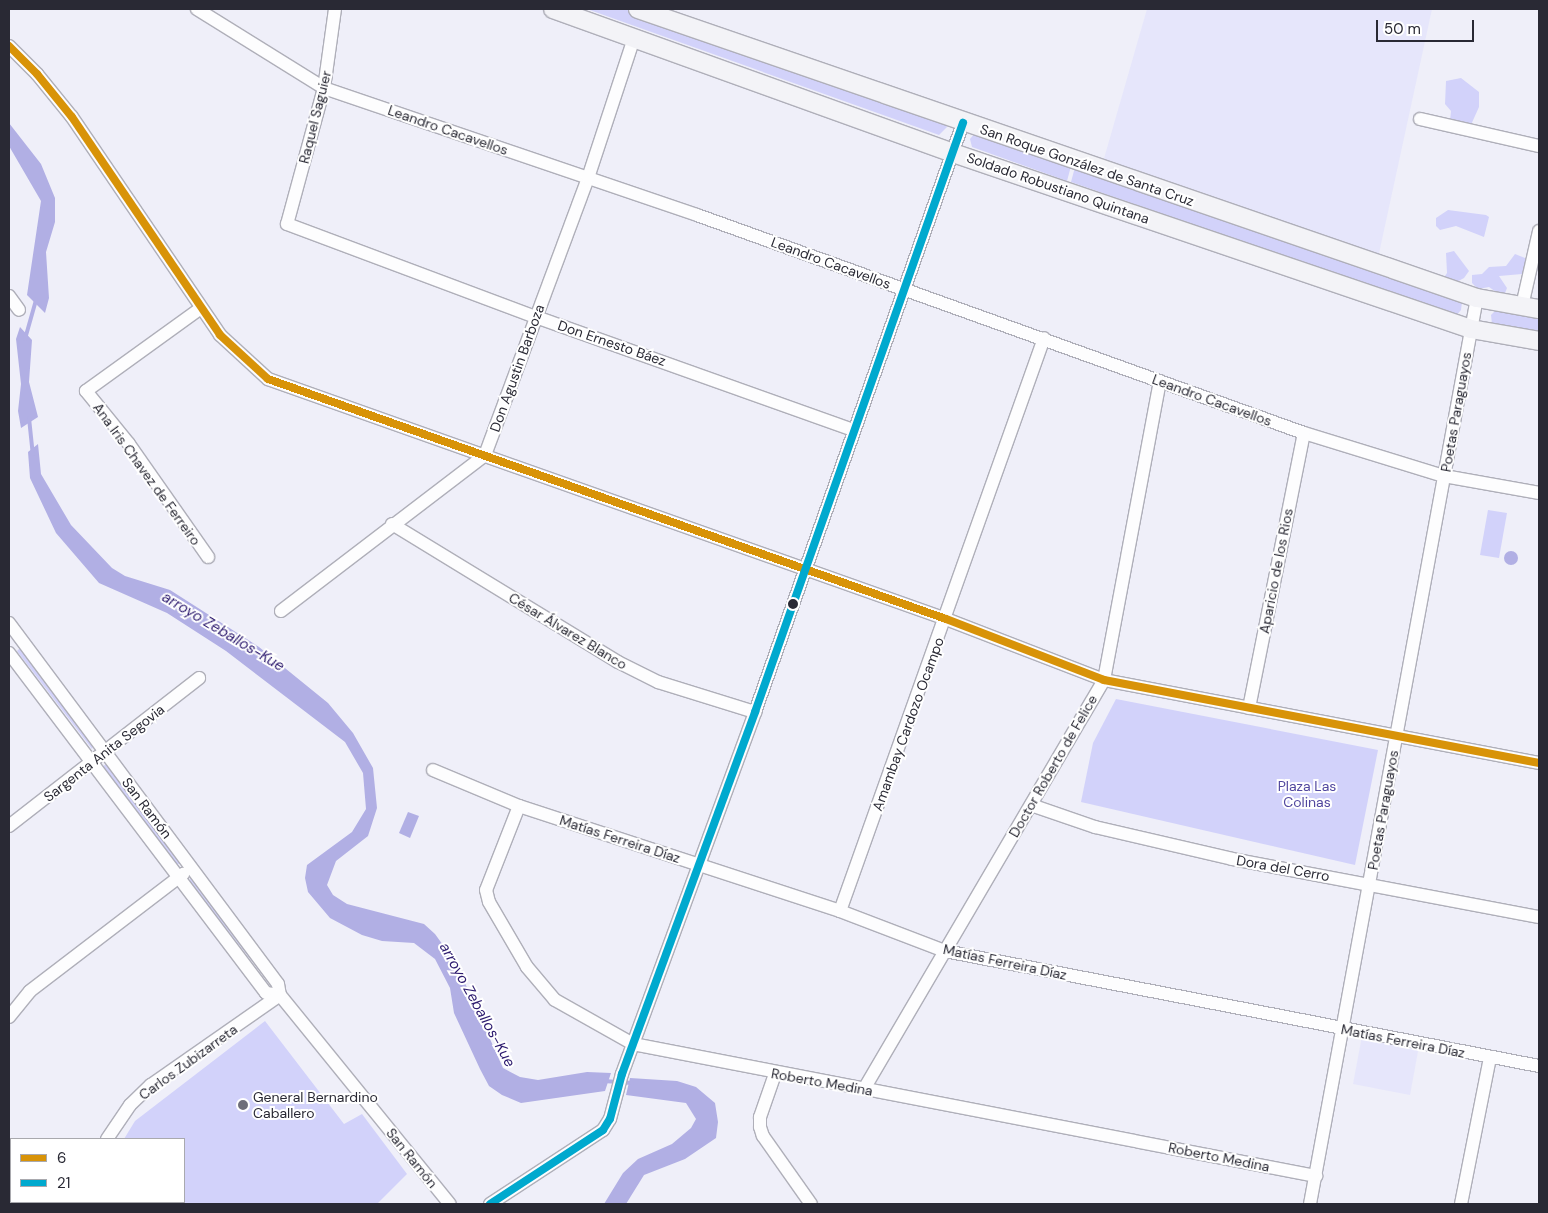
<!DOCTYPE html>
<html>
<head>
<meta charset="utf-8">
<style>
	body { margin:0 }
	#map { position:relative; width:1548px; height:1213px; overflow:hidden; background:#efeff9; font-family:"DM Sans",sans-serif }
	div>[style] { position:absolute }
	.built>* { inset:0; background:#e6e6fb }
	.green>* { inset:0; background:#d2d2fa }
	.water>* { inset:0; background:#b1afe4 }
	.round { border-radius:50% }
	.stream>* { height:4px; margin:-2px; padding:0 2px; transform-origin:2px; border-radius:2px; background:#b1afe4 }
	.roads { filter:drop-shadow(1px 0 #afafb9) drop-shadow(-1px 0 #afafb9) drop-shadow(0 1px #afafb9) drop-shadow(0 -1px #afafb9) }
	.street>* { height:12px; margin:-6px; padding:0 6px; transform-origin:6px; border-radius:6px; background:#fdfdfe }
	.secondary>* { height:18px; margin:-9px; padding:0 9px; transform-origin:9px; border-radius:9px; background:#f3f3f7 }
	.bus-1>* { height:8px; margin:-4px; padding:0 4px; transform-origin:4px; border-radius:4px; background:#d89308 }
	.bus-2>* { height:8px; margin:-4px; padding:0 4px; transform-origin:4px; border-radius:4px; background:#00a9ce }
	.dots>* { width:14px; height:14px; translate:-50% -50%; box-sizing:border-box; border:2px solid #fff; border-radius:50% }
	span { translate:-50% -50%; white-space:nowrap; text-align:center; line-height:1.15; -webkit-text-stroke:4px #fff; paint-order:stroke }
	.street-label { font-size:14px; color:#292934 }
	.park-label { font-size:14px; color:#52489f }
	.poi-label { font-size:14px; color:#292934 }
	.left { translate:0 -50%; text-align:left }
	.water-label { font-size:15px; color:#2d1b6f; font-style:italic }
	.frame { position:absolute; inset:0; border:10px solid #292934; pointer-events:none }
	.legend { position:absolute; left:10px; top:1138px; width:175px; height:65px; box-sizing:border-box; background:#fff; border:1px solid #a9a9ae; margin:0; padding:6px 9px; list-style:none; font-size:15px; color:#292934 }
	.legend li { display:flex; align-items:center; gap:10px; height:25px }
	.legend b { width:25px; border:1px solid #a9a9ae }
	.scale { position:absolute; left:1376px; top:20px; width:98px; height:22px; box-sizing:border-box; border:2px solid #292934; border-top:0; padding-left:6px; font-size:15px; line-height:18px; white-space:nowrap; color:#292934; -webkit-text-stroke:4px #fff; paint-order:stroke }
</style>
</head>
<body>
<div id="map">
	<div class="built">
		<i style="clip-path:polygon(1147px 9px,1432px 9px,1378px 258px,1103px 162px)"></i>
		<i style="clip-path:polygon(1362px 1036px,1419px 1046px,1410px 1095px,1353px 1084px)"></i>
	</div>
	<div class="green">
		<i style="clip-path:polygon(587px 9px,626px 9px,945px 120px,947px 127px,939px 135px)"></i>
		<i style="clip-path:polygon(1461px 78px,1479px 92px,1479px 107px,1470px 127px,1450px 121px,1451px 111px,1445px 104px,1446px 81px)"></i>
		<i style="clip-path:polygon(975px 133px,1071px 166px,1067px 181px,972px 147px,970px 139px)"></i>
		<i style="clip-path:polygon(1075px 167px,1462px 302px,1461px 310px,1456px 316px,1071px 182px)"></i>
		<i style="clip-path:polygon(1448px 210px,1486px 215px,1489px 217px,1484px 237px,1456px 226px,1440px 230px,1436px 226px,1436px 218px)"></i>
		<i style="clip-path:polygon(1454px 251px,1469px 271px,1464px 278px,1453px 284px,1443px 279px,1447px 273px,1446px 253px)"></i>
		<i style="clip-path:polygon(1515px 254px,1525px 258px,1527px 263px,1522px 274px,1499px 276px,1507px 288px,1505px 293px,1499px 294px,1489px 287px,1478px 289px,1472px 283px,1472px 275px,1482px 274px,1489px 267px,1506px 266px)"></i>
		<i style="clip-path:polygon(1497px 309px,1539px 317px,1539px 335px,1492px 324px,1491px 315px)"></i>
		<i style="clip-path:polygon(1488px 510px,1507px 513px,1499px 558px,1480px 555px)"></i>
		<i style="clip-path:polygon(20px 648px,93px 746px,92px 749px,17px 651px)"></i>
		<i style="clip-path:polygon(1116px 699px,1378px 750px,1355px 865px,1081px 802px,1093px 743px)"></i>
		<i style="clip-path:polygon(107px 764px,180px 863px,179px 864px,176px 864px,103px 766px)"></i>
		<i style="clip-path:polygon(191px 878px,193px 879px,272px 987px,189px 881px)"></i>
		<i style="clip-path:polygon(265px 1021px,344px 1124px,362px 1114px,407px 1174px,377px 1204px,83px 1204px,184px 1202px,184px 1139px,124px 1139px,135px 1121px)"></i>
	</div>
	<div class="water">
		<i style="clip-path:polygon(9px 123px,41px 164px,55px 198px,55px 222px,46px 252px,49px 298px,45px 313px,27px 295px,41px 201px,9px 146px)"></i>
		<i style="clip-path:polygon(20px 327px,32px 340px,29px 382px,38px 417px,21px 428px,18px 411px,21px 384px,16px 339px)"></i>
		<i style="clip-path:polygon(38px 444px,41px 474px,71px 525px,112px 568px,125px 576px,170px 590px,259px 647px,328px 703px,353px 733px,373px 768px,377px 808px,368px 836px,336px 861px,327px 885px,333px 895px,347px 904px,424px 924px,435px 934px,456px 963px,503px 1068px,520px 1077px,538px 1080px,587px 1072px,611px 1073px,605px 1091px,521px 1103px,502px 1095px,489px 1086px,480px 1069px,454px 1013px,450px 988px,435px 959px,414px 943px,382px 941px,362px 935px,330px 918px,308px 892px,305px 878px,307px 865px,352px 832px,366px 809px,363px 773px,345px 742px,226px 651px,167px 613px,99px 583px,56px 533px,30px 478px,28px 452px)"></i>
		<i class="round" style="left:1504px;top:551px;width:14px;height:14px"></i>
		<i style="clip-path:polygon(408px 812px,419px 816px,410px 838px,399px 833px)"></i>
		<i style="clip-path:polygon(630px 1078px,677px 1081px,696px 1087px,715px 1103px,718px 1122px,716px 1138px,685px 1159px,644px 1175px,626px 1204px,604px 1204px,623px 1173px,638px 1159px,672px 1144px,691px 1128px,696px 1119px,686px 1103px,626px 1095px)"></i>
	</div>
	<div class="stream">
		<i style="left:25px;top:339px;width:41px;rotate:-74.2deg"></i>
		<i style="left:29px;top:418px;width:36px;rotate:84deg"></i>
		<i style="left:604px;top:1081px;width:28px;rotate:4deg"></i>
	</div>
	<div class="roads">
		<div class="street">
			<i style="left:197px;top:9px;width:150px;rotate:31.9deg"></i>
			<i style="left:324px;top:88px;width:394px;rotate:18.8deg"></i>
			<i style="left:697px;top:215px;width:645px;rotate:19.76deg"></i>
			<i style="left:1304px;top:433px;width:146px;rotate:17.1deg"></i>
			<i style="left:1444px;top:476px;width:97px;rotate:10.1deg"></i>
			<i style="left:335px;top:9px;width:80px;rotate:97.9deg"></i>
			<i style="left:324px;top:88px;width:141px;rotate:105.2deg"></i>
			<i style="left:287px;top:224px;width:266px;rotate:20.5deg"></i>
			<i style="left:536px;top:317px;width:337px;rotate:19.6deg"></i>
			<i style="left:9px;top:46px;width:40px;rotate:45deg"></i>
			<i style="left:37px;top:74px;width:55px;rotate:50.9deg"></i>
			<i style="left:72px;top:117px;width:263px;rotate:55.8deg"></i>
			<i style="left:220px;top:335px;width:65px;rotate:42.5deg"></i>
			<i style="left:268px;top:379px;width:719px;rotate:19.49deg"></i>
			<i style="left:946px;top:619px;width:169px;rotate:21.1deg"></i>
			<i style="left:1104px;top:680px;width:443px;rotate:10.8deg"></i>
			<i style="left:1420px;top:119px;width:122px;rotate:12.8deg"></i>
			<i style="left:9px;top:296px;width:17px;rotate:54deg"></i>
			<i style="left:1522px;top:306px;width:77px;rotate:-77.2deg"></i>
			<i style="left:201px;top:308px;width:142px;rotate:144.2deg"></i>
			<i style="left:86px;top:391px;width:68px;rotate:50.9deg"></i>
			<i style="left:129px;top:444px;width:138px;rotate:55deg"></i>
			<i style="left:392px;top:524px;width:265px;rotate:31.4deg"></i>
			<i style="left:618px;top:662px;width:45px;rotate:26.6deg"></i>
			<i style="left:658px;top:682px;width:102px;rotate:17.2deg"></i>
			<i style="left:281px;top:611px;width:257px;rotate:-37.4deg"></i>
			<i style="left:485px;top:455px;width:296px;rotate:-69.6deg"></i>
			<i style="left:588px;top:178px;width:147px;rotate:-71.8deg"></i>
			<i style="left:9px;top:623px;width:450px;rotate:53.3deg"></i>
			<i style="left:278px;top:984px;width:11px;rotate:80deg"></i>
			<i style="left:280px;top:995px;width:269px;rotate:50.9deg"></i>
			<i style="left:9px;top:653px;width:426px;rotate:52.9deg"></i>
			<i style="left:266px;top:993px;width:14px;rotate:8deg"></i>
			<i style="left:1249px;top:708px;width:280px;rotate:-78.7deg"></i>
			<i style="left:433px;top:770px;width:93px;rotate:22.7deg"></i>
			<i style="left:519px;top:806px;width:338px;rotate:18.1deg"></i>
			<i style="left:840px;top:911px;width:112px;rotate:20.9deg"></i>
			<i style="left:945px;top:951px;width:605px;rotate:10.96deg"></i>
			<i style="left:1031px;top:805px;width:68px;rotate:19deg"></i>
			<i style="left:1095px;top:827px;width:141px;rotate:13.1deg"></i>
			<i style="left:1232px;top:859px;width:312px;rotate:10.7deg"></i>
			<i style="left:519px;top:806px;width:90px;rotate:111.4deg"></i>
			<i style="left:486px;top:890px;width:12px;rotate:76deg"></i>
			<i style="left:489px;top:902px;width:75px;rotate:59.7deg"></i>
			<i style="left:527px;top:967px;width:43px;rotate:49.7deg"></i>
			<i style="left:555px;top:1000px;width:90px;rotate:29.4deg"></i>
			<i style="left:633px;top:1044px;width:696px;rotate:10.94deg"></i>
			<i style="left:9px;top:826px;width:241px;rotate:-37.9deg"></i>
			<i style="left:840px;top:911px;width:608px;rotate:-70.4deg"></i>
			<i style="left:9px;top:1017px;width:33px;rotate:-51deg"></i>
			<i style="left:30px;top:991px;width:193px;rotate:-37.4deg"></i>
			<i style="left:775px;top:1074px;width:46px;rotate:109.2deg"></i>
			<i style="left:760px;top:1117px;width:10px;rotate:90deg"></i>
			<i style="left:760px;top:1127px;width:9px;rotate:72deg"></i>
			<i style="left:763px;top:1136px;width:83px;rotate:54.8deg"></i>
			<i style="left:864px;top:1089px;width:474px;rotate:-59.6deg"></i>
			<i style="left:1104px;top:680px;width:304px;rotate:-79.4deg"></i>
			<i style="left:107px;top:1139px;width:41px;rotate:-55.9deg"></i>
			<i style="left:130px;top:1105px;width:29px;rotate:-44deg"></i>
			<i style="left:151px;top:1085px;width:157px;rotate:-34.9deg"></i>
			<i style="left:65px;top:1204px;width:2px;rotate:-63deg"></i>
			<i style="left:490px;top:1204px;width:135px;rotate:-33.2deg"></i>
			<i style="left:603px;top:1130px;width:13px;rotate:-58deg"></i>
			<i style="left:610px;top:1119px;width:47px;rotate:-75.1deg"></i>
			<i style="left:622px;top:1074px;width:386px;rotate:-69.8deg"></i>
			<i style="left:755px;top:712px;width:625px;rotate:-70.55deg"></i>
			<i style="left:1310px;top:1204px;width:921px;rotate:-79.56deg"></i>
			<i style="left:1461px;top:1204px;width:150px;rotate:-78.8deg"></i>
		</div>
		<div class="secondary">
			<i style="left:553px;top:9px;width:425px;rotate:19.8deg"></i>
			<i style="left:953px;top:153px;width:547px;rotate:18.77deg"></i>
			<i style="left:1471px;top:329px;width:69px;rotate:10deg"></i>
			<i style="left:638px;top:9px;width:887px;rotate:19.01deg"></i>
			<i style="left:1477px;top:298px;width:63px;rotate:10.1deg"></i>
		</div>
	</div>
	<div class="bus-1">
		<i style="left:9px;top:46px;width:40px;rotate:45deg"></i>
		<i style="left:37px;top:74px;width:55px;rotate:50.9deg"></i>
		<i style="left:72px;top:117px;width:263px;rotate:55.8deg"></i>
		<i style="left:220px;top:335px;width:65px;rotate:42.5deg"></i>
		<i style="left:268px;top:379px;width:719px;rotate:19.49deg"></i>
		<i style="left:946px;top:619px;width:169px;rotate:21.1deg"></i>
		<i style="left:1104px;top:680px;width:443px;rotate:10.8deg"></i>
	</div>
	<div class="bus-2">
		<i style="left:490px;top:1204px;width:135px;rotate:-33.2deg"></i>
		<i style="left:603px;top:1130px;width:13px;rotate:-58deg"></i>
		<i style="left:610px;top:1119px;width:47px;rotate:-75.1deg"></i>
		<i style="left:622px;top:1074px;width:386px;rotate:-69.8deg"></i>
		<i style="left:755px;top:712px;width:625px;rotate:-70.55deg"></i>
	</div>
	<div class="dots">
		<i style="left:793px;top:604px;background:#292934"></i>
		<i style="left:243px;top:1105px;background:#6e6e79"></i>
	</div>
	<div class="street-label">
		<span style="left:315px;top:117px;rotate:-76deg">Raquel Saguier</span>
		<span style="left:448px;top:130px;rotate:19deg">Leandro Cacavellos</span>
		<span style="left:1087px;top:165px;rotate:19deg">San Roque González de Santa Cruz</span>
		<span style="left:1058px;top:188px;rotate:19deg">Soldado Robustiano Quintana</span>
		<span style="left:831px;top:263px;rotate:20deg">Leandro Cacavellos</span>
		<span style="left:612px;top:343px;rotate:19deg">Don Ernesto Báez</span>
		<span style="left:517px;top:368px;rotate:-70deg">Don Agustin Barboza</span>
		<span style="left:1212px;top:400px;rotate:20deg">Leandro Cacavellos</span>
		<span style="left:1456px;top:412px;rotate:-80deg">Poetas Paraguayos</span>
		<span style="left:147px;top:474px;rotate:54deg">Ana Iris Chavez de Ferreiro</span>
		<span style="left:1276px;top:571px;rotate:-79deg">Aparicio de los Rios</span>
		<span style="left:568px;top:631px;rotate:31deg">César Álvarez Blanco</span>
		<span style="left:908px;top:724px;rotate:-70deg">Amambay Cardozo Ocampo</span>
		<span style="left:104px;top:753px;rotate:-38deg">Sargenta Anita Segovia</span>
		<span style="left:1053px;top:766px;rotate:-60deg">Doctor Roberto de Felice</span>
		<span style="left:147px;top:808px;rotate:53deg">San Ramón</span>
		<span style="left:1383px;top:810px;rotate:-80deg">Poetas Paraguayos</span>
		<span style="left:620px;top:839px;rotate:18deg">Matías Ferreira Díaz</span>
		<span style="left:1283px;top:868px;rotate:10deg">Dora del Cerro</span>
		<span style="left:1005px;top:962px;rotate:12deg">Matías Ferreira Díaz</span>
		<span style="left:1403px;top:1041px;rotate:11deg">Matías Ferreira Díaz</span>
		<span style="left:188px;top:1062px;rotate:-36deg">Carlos Zubizarreta</span>
		<span style="left:822px;top:1082px;rotate:10deg">Roberto Medina</span>
		<span style="left:1219px;top:1157px;rotate:11deg">Roberto Medina</span>
		<span style="left:412px;top:1158px;rotate:51deg">San Ramón</span>
	</div>
	<div class="park-label">
		<span style="left:1307px;top:794px">Plaza Las<br>Colinas</span>
	</div>
	<div class="poi-label">
		<span class="left" style="left:253px;top:1105px">General Bernardino<br>Caballero</span>
	</div>
	<div class="water-label">
		<span style="left:223px;top:632px;rotate:31deg">arroyo Zeballos-Kue</span>
		<span style="left:477px;top:1005px;rotate:61deg">arroyo Zeballos-Kue</span>
	</div>
	<div class="frame"></div>
	<ul class="legend">
	<li><b style="height:6px;background:#d89308"></b>6</li>
	<li><b style="height:6px;background:#00a9ce"></b>21</li>
	</ul>
	<div class="scale">50 m</div>
</div>
</body>
</html>
